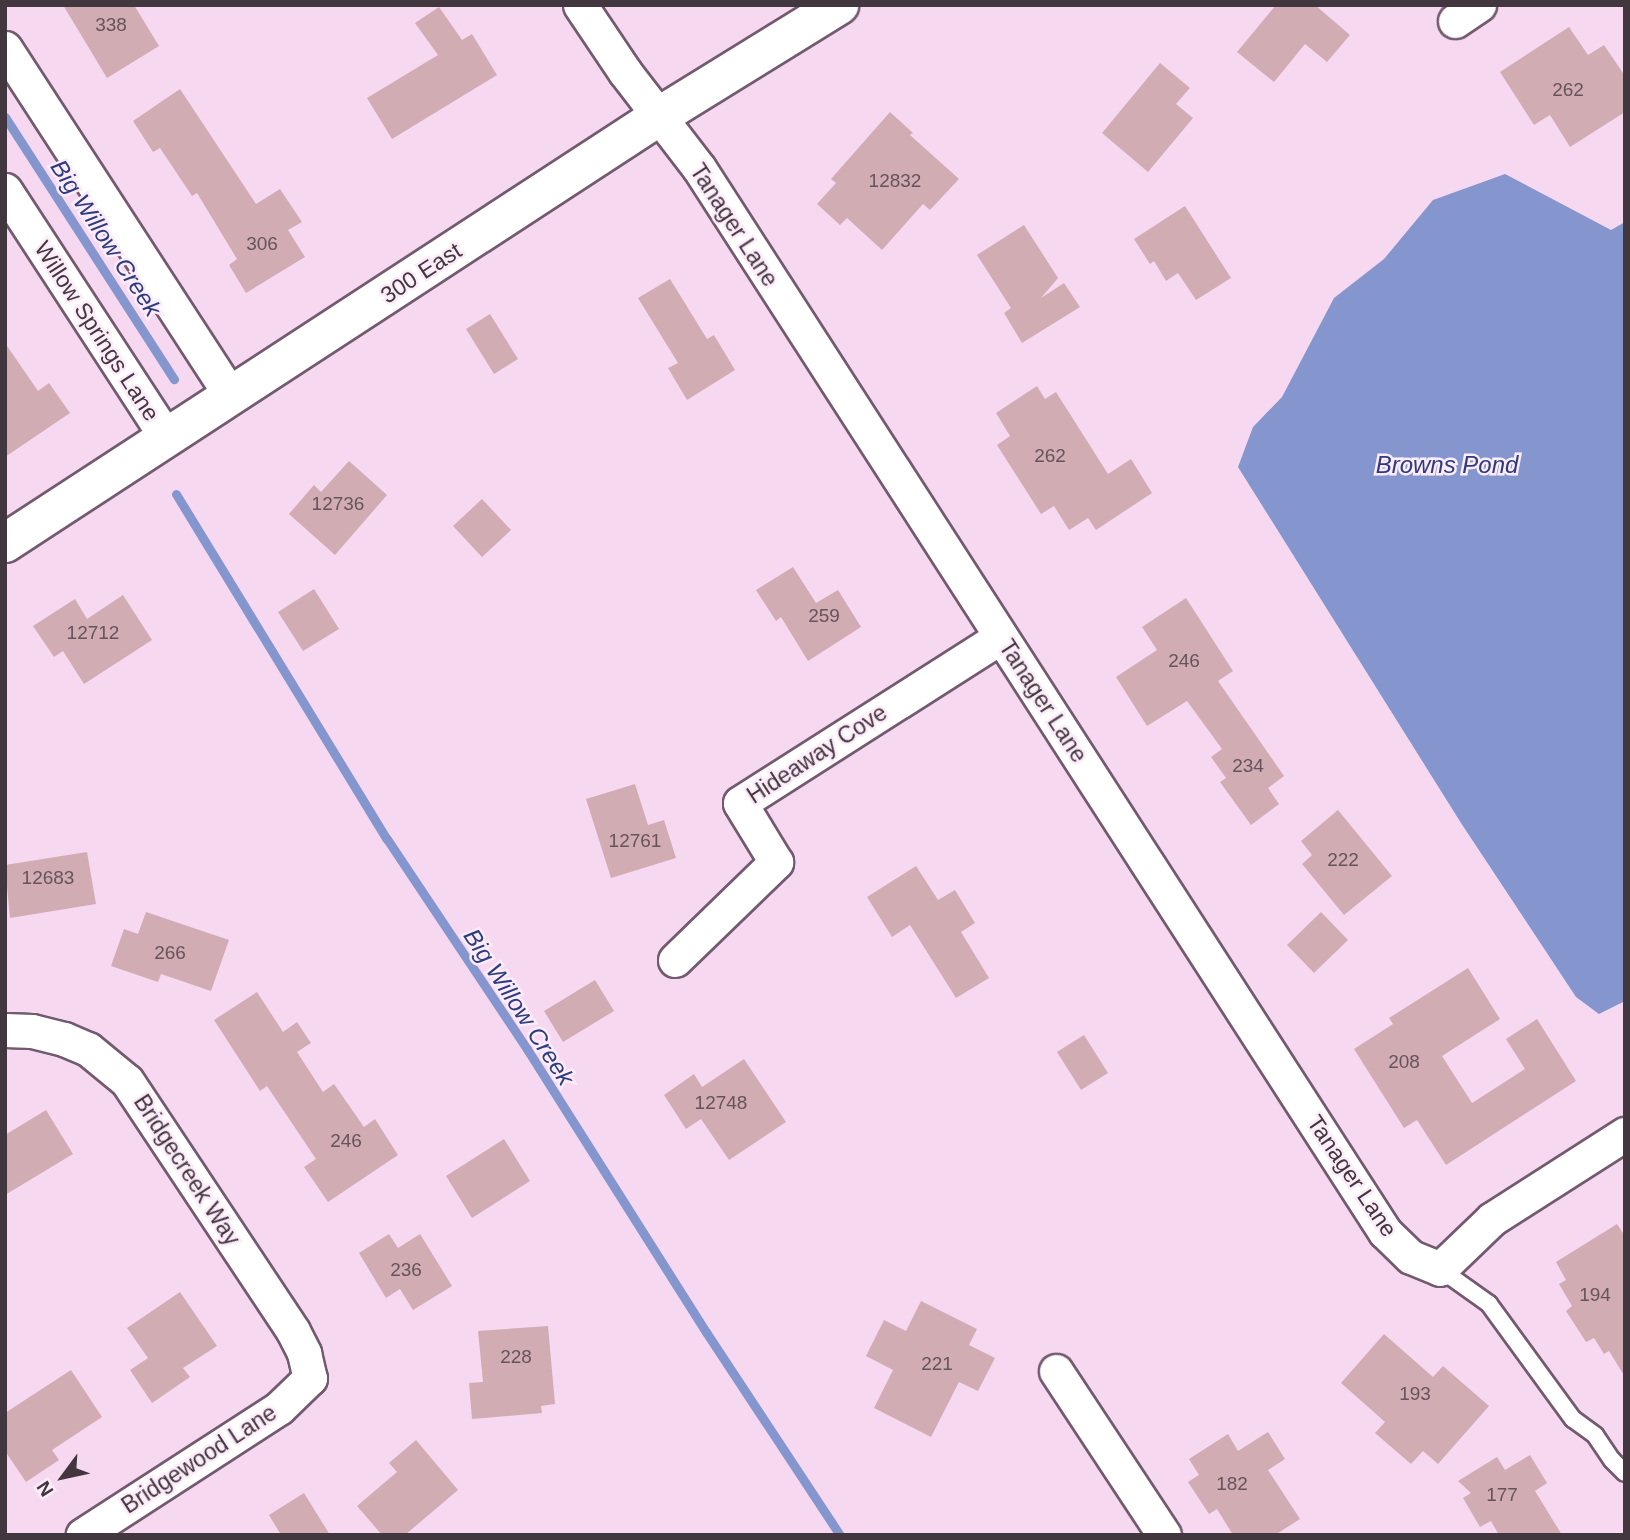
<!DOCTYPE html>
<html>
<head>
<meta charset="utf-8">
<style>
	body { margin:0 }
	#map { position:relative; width:1630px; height:1540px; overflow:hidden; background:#f6d9f0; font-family:Helvetica,sans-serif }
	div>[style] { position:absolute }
	.water>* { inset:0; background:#8496cd }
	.stream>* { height:9px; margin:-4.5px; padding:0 4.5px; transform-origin:4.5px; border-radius:4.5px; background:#8496cd }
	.building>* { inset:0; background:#d1acb3 }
	.roads { filter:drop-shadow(2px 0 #735a6e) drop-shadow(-2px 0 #735a6e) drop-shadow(0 2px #735a6e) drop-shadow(0 -2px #735a6e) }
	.lane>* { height:16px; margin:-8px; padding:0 8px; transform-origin:8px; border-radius:8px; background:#fff }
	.street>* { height:33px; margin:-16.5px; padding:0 16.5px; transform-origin:16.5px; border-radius:16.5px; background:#fff }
	.secondary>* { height:38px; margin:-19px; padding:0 19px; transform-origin:19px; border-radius:19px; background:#fff }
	span { translate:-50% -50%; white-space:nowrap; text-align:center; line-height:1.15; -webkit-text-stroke:5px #fcebf8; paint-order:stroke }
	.number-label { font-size:19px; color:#66545c }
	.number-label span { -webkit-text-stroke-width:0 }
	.street-label { font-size:23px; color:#42363f }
	.water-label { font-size:24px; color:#2c3c7f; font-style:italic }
	.frame { position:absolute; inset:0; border:7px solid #42363f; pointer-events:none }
	.north { position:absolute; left:28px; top:1442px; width:70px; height:70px; -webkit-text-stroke:5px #fcebf8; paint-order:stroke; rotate:237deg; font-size:19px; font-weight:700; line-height:28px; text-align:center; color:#42363f }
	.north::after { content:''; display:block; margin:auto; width:24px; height:32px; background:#42363f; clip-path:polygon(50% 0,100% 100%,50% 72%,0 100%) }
</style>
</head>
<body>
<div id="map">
	<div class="water">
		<i style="clip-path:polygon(1505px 174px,1611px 230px,1625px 222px,1625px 1001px,1599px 1014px,1576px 997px,1461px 823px,1238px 467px,1253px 427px,1282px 397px,1334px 298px,1384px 259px,1433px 200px)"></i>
	</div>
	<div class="stream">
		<i style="left:5px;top:117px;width:312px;rotate:57.2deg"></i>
		<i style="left:176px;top:494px;width:404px;rotate:58.6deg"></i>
		<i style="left:387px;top:839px;width:252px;rotate:56.3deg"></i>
		<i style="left:527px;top:1049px;width:335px;rotate:57.7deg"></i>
		<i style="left:706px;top:1332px;width:243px;rotate:56.6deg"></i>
	</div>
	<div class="building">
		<i style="clip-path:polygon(63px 5px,134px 5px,159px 46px,107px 78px)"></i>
		<i style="clip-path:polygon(1276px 5px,1315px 5px,1350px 35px,1327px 62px,1305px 44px,1274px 82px,1237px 52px)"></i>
		<i style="clip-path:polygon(439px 7px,462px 40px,472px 34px,497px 75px,392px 139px,367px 98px,438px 55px,415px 23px)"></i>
		<i style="clip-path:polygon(1569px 27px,1588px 55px,1604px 45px,1625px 76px,1625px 112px,1570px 147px,1550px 115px,1534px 125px,1500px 72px)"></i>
		<i style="clip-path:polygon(1160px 63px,1190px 88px,1176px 104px,1193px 118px,1148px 172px,1102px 133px)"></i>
		<i style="clip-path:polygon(180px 89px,256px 204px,280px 189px,302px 222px,288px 230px,305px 257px,246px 293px,229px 265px,237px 259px,197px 193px,192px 196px,160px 148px,153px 152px,133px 121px)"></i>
		<i style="clip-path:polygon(890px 112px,913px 133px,910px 135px,959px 179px,930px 210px,923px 204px,882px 250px,847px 218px,840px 225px,817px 204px,836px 183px,831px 179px)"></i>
		<i style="clip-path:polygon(1185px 206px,1231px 278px,1196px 300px,1178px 273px,1166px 281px,1154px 261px,1150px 264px,1134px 239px)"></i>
		<i style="clip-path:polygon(1024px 225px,1058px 278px,1041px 298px,1064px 283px,1080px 307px,1022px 343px,1004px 313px,1011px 308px,977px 255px)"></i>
		<i style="clip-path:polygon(670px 279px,707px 339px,714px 335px,735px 370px,687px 400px,668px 368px,678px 363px,638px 298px)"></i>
		<i style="clip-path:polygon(490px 314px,518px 359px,494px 374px,466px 329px)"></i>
		<i style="clip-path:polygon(5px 343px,38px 391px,49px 383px,70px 413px,5px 457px)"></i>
		<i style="clip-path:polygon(1037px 386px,1045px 399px,1056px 392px,1108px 474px,1131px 459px,1152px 493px,1096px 530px,1088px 518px,1069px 530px,1054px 506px,1041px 514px,997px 445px,1010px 436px,996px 413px)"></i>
		<i style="clip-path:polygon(349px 461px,387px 495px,335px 555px,289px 514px,314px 485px,321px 492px)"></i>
		<i style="clip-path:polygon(482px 499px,511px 530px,482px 557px,453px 526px)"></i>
		<i style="clip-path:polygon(793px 567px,816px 603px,838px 590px,861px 627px,808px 661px,781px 617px,776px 621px,756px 590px)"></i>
		<i style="clip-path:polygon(314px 589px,339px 629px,303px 651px,278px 612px)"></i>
		<i style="clip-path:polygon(123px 595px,152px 640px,84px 684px,63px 651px,54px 657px,33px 626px,75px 599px,87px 619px)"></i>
		<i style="clip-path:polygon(1186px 598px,1233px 671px,1218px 681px,1284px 776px,1268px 788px,1279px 804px,1251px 825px,1220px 782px,1226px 778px,1211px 757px,1222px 749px,1187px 701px,1147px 726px,1116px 677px,1157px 650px,1142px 627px)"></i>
		<i style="clip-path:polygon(635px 784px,648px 825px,664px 820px,676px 858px,611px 878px,586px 799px)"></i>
		<i style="clip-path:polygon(1338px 810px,1392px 876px,1344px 915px,1302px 864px,1312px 855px,1301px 841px)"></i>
		<i style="clip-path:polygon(87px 852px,96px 904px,10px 918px,5px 865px)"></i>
		<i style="clip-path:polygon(916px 866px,938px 900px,955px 890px,975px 923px,961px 932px,989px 978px,956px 998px,910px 925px,892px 937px,867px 897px)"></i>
		<i style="clip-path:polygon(146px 912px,229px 940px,211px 991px,161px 974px,158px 982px,111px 966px,124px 929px,138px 934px)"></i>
		<i style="clip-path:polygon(1321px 912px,1348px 940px,1314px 973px,1287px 945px)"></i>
		<i style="clip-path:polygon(1468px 968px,1500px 1019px,1442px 1056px,1472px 1103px,1525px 1069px,1506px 1039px,1537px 1019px,1576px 1081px,1446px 1165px,1417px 1120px,1404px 1128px,1354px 1049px,1393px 1024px,1389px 1018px)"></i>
		<i style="clip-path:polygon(595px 980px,614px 1011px,563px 1042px,544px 1011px)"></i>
		<i style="clip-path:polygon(257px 992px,283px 1032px,297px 1022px,311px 1043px,297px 1052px,323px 1092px,334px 1084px,364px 1127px,375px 1119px,398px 1155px,328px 1202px,304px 1167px,316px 1159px,267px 1086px,260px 1091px,214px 1020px)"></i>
		<i style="clip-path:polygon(1084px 1035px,1108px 1073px,1081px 1090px,1057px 1052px)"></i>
		<i style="clip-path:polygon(744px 1059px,786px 1122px,729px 1160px,701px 1119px,686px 1129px,664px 1095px,694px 1074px,702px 1087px)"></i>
		<i style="clip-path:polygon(46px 1110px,73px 1154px,5px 1195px,5px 1135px)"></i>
		<i style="clip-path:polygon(504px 1139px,530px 1181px,472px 1218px,446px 1176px)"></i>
		<i style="clip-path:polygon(1617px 1224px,1625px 1236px,1625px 1377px,1609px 1351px,1604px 1354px,1594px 1338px,1586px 1342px,1566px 1311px,1572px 1306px,1559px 1284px,1566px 1280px,1556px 1262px)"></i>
		<i style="clip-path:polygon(389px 1234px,398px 1248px,420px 1234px,452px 1286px,413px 1310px,400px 1289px,386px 1298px,359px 1253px)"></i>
		<i style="clip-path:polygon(180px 1292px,217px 1346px,183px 1368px,190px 1377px,152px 1403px,130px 1370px,148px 1358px,127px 1328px)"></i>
		<i style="clip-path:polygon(921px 1301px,977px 1329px,969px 1345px,995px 1358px,978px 1391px,959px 1382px,931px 1437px,874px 1408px,893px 1370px,866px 1356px,884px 1320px,906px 1331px)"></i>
		<i style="clip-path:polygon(548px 1326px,555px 1404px,541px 1406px,542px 1413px,472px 1419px,469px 1383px,483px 1382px,478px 1331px)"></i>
		<i style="clip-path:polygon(1384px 1334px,1433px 1377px,1443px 1366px,1489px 1406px,1438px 1464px,1423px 1451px,1411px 1464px,1375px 1433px,1385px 1422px,1341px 1383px)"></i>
		<i style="clip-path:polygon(71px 1370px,102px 1417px,52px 1450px,59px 1460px,26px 1482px,5px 1451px,5px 1413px)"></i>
		<i style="clip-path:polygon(1268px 1432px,1285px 1459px,1268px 1470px,1300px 1519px,1275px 1535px,1233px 1535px,1217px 1509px,1209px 1514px,1188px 1482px,1199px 1475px,1189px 1459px,1228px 1434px,1238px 1451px)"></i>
		<i style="clip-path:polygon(416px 1440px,458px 1490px,405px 1535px,382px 1535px,357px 1506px,397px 1472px,389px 1463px)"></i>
		<i style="clip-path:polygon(1530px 1455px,1547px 1483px,1535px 1491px,1562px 1535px,1499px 1535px,1491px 1521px,1480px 1527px,1463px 1498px,1471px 1493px,1458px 1481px,1497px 1457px,1505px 1470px)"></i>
		<i style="clip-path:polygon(304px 1493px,330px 1535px,281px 1535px,269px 1515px)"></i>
	</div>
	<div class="roads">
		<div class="lane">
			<i style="left:1440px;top:1269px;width:60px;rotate:35.5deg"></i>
			<i style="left:1489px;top:1304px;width:142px;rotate:53.9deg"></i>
			<i style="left:1573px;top:1419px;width:27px;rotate:36deg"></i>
			<i style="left:1595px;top:1435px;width:30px;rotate:56deg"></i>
			<i style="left:1612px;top:1460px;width:18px;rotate:45deg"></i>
		</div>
		<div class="street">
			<i style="left:580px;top:5px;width:81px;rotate:56.1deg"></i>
			<i style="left:625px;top:72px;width:121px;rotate:52.4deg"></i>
			<i style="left:699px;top:168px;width:1266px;rotate:57.19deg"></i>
			<i style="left:1385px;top:1232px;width:36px;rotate:44deg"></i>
			<i style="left:1411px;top:1257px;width:31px;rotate:22deg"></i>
			<i style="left:1440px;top:1269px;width:72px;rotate:-43.9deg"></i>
			<i style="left:1492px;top:1219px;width:158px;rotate:-32.6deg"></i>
			<i style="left:1455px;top:21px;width:29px;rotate:-34deg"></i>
			<i style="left:5px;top:48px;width:413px;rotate:57deg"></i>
			<i style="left:5px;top:190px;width:295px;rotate:56.9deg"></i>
			<i style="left:675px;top:960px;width:141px;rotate:-44.1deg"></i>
			<i style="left:776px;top:862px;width:69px;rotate:-121.4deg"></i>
			<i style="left:740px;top:803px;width:309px;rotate:-32.5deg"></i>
			<i style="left:5px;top:1030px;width:27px;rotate:2deg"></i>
			<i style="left:32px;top:1031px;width:33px;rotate:14deg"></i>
			<i style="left:64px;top:1039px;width:26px;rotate:23deg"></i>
			<i style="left:88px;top:1049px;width:50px;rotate:39.4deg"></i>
			<i style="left:127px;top:1081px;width:300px;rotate:56.4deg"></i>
			<i style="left:293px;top:1331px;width:25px;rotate:63deg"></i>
			<i style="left:304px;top:1353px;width:26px;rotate:77deg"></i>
			<i style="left:310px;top:1378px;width:43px;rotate:135.9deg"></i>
			<i style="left:279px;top:1408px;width:234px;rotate:147.1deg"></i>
			<i style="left:1056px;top:1371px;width:196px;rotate:56.6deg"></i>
		</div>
		<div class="secondary">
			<i style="left:5px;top:543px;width:780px;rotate:-33.12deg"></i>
			<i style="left:658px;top:117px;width:213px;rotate:-31.7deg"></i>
		</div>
	</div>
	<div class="number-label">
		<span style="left:111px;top:25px">338</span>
		<span style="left:1568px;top:90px">262</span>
		<span style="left:895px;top:181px">12832</span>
		<span style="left:262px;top:244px">306</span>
		<span style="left:1050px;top:456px">262</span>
		<span style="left:338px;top:504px">12736</span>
		<span style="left:824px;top:616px">259</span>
		<span style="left:93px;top:633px">12712</span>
		<span style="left:1184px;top:661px">246</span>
		<span style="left:1248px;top:766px">234</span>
		<span style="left:635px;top:841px">12761</span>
		<span style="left:1343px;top:860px">222</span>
		<span style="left:48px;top:878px">12683</span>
		<span style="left:170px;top:953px">266</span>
		<span style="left:1404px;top:1062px">208</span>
		<span style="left:721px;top:1103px">12748</span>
		<span style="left:346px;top:1141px">246</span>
		<span style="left:406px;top:1270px">236</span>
		<span style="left:1595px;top:1295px">194</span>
		<span style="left:516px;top:1357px">228</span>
		<span style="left:937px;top:1364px">221</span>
		<span style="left:1415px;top:1394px">193</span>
		<span style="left:1232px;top:1484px">182</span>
		<span style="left:1502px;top:1495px">177</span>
	</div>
	<div class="street-label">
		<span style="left:734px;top:225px;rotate:57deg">Tanager Lane</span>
		<span style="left:421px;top:273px;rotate:-33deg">300 East</span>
		<span style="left:97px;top:331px;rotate:57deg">Willow Springs Lane</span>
		<span style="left:1043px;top:701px;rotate:57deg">Tanager Lane</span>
		<span style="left:817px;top:754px;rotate:-33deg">Hideaway Cove</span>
		<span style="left:187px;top:1170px;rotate:57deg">Bridgecreek Way</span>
		<span style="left:1352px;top:1176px;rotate:56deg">Tanager Lane</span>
		<span style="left:199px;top:1459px;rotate:-33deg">Bridgewood Lane</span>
	</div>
	<div class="water-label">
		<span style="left:106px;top:238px;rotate:57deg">Big Willow Creek</span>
		<span style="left:1447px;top:465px">Browns Pond</span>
		<span style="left:519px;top:1007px;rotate:57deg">Big Willow Creek</span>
	</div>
	<div class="frame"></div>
	<div class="north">N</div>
</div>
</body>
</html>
